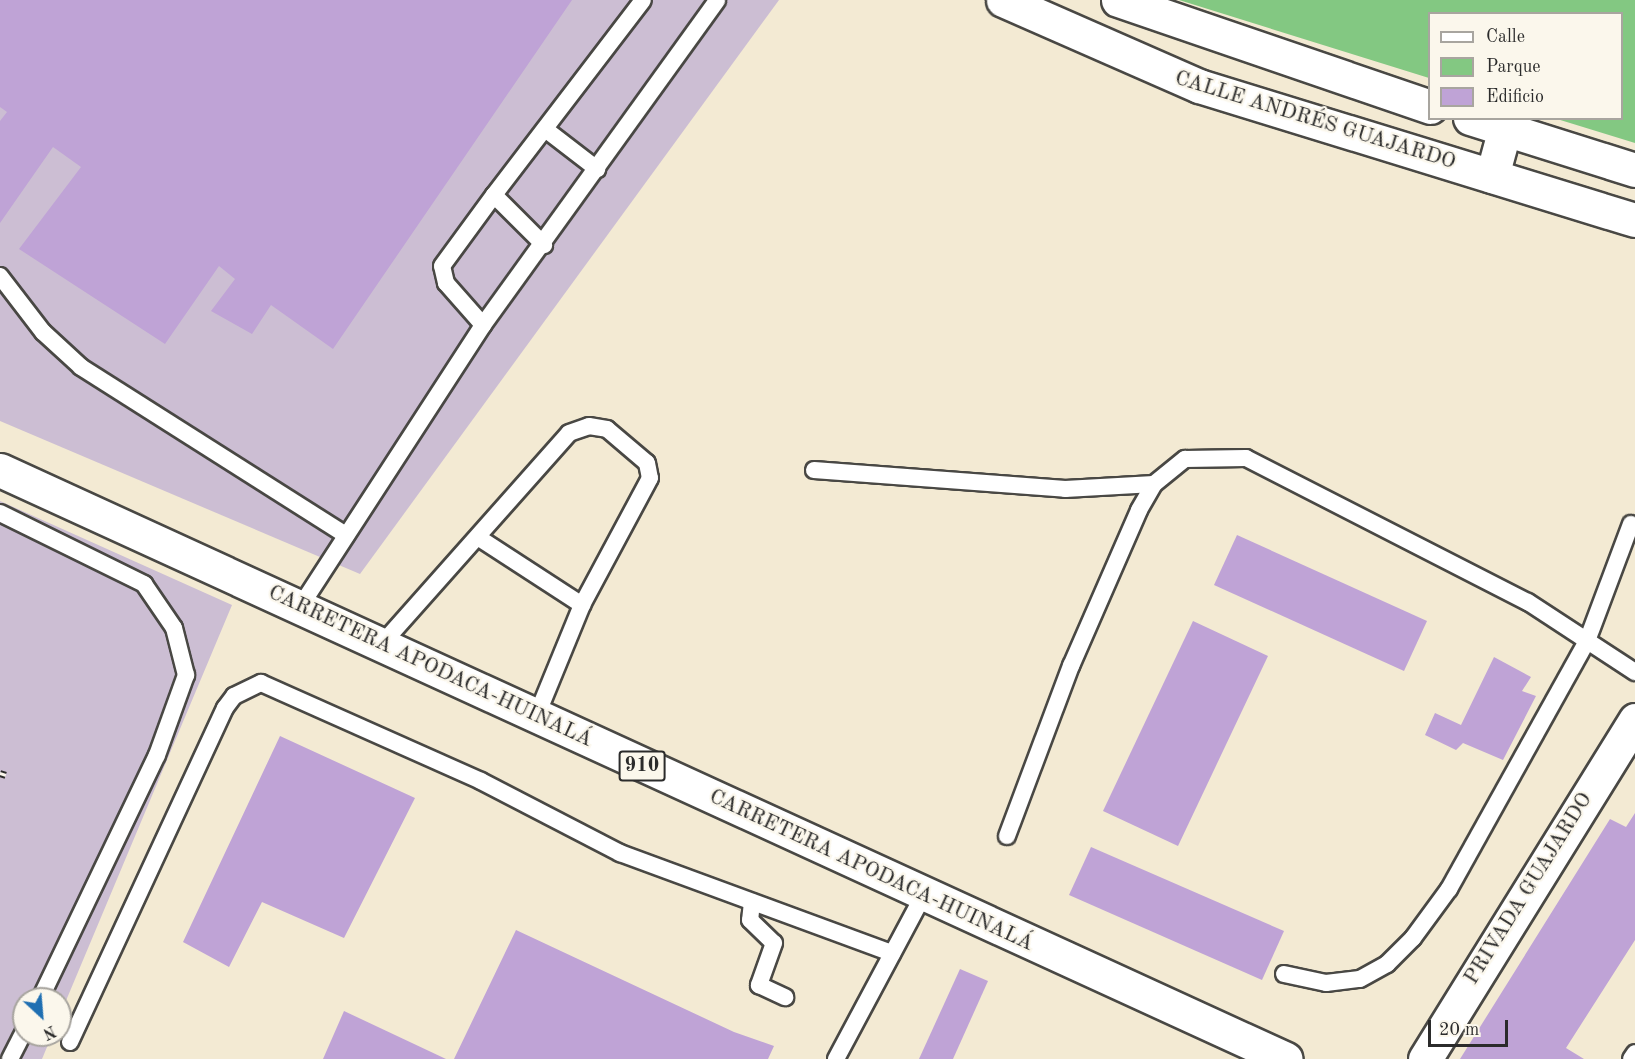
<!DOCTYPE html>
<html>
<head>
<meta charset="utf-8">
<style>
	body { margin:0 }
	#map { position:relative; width:1635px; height:1059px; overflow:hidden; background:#f3ead3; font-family:"Old Standard TT",serif }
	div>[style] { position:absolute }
	.industrial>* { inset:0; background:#ccbed3 }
	.green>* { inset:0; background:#83c882 }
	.building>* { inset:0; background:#bfa3d6 }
	.roads { filter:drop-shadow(2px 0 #494844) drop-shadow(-2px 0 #494844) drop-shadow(0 2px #494844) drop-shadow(0 -2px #494844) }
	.service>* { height:16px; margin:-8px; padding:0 8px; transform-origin:8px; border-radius:8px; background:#fff }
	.minor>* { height:33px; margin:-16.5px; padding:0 16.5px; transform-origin:16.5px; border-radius:16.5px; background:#fff }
	.secondary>* { height:33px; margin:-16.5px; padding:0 16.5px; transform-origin:16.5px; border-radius:16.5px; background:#fff }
	.primary>* { height:33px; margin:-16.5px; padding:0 16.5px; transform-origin:16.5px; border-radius:16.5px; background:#fff }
	.rail>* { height:7px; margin-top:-3.5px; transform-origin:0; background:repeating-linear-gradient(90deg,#fbf7ec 0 14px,#2b2b2b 0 28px); box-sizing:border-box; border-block:2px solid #2b2b2b }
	span { translate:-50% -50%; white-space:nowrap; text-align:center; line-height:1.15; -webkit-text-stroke:4.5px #fbf7ec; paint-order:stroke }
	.shield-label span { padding:2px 4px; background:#fbf7ec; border:2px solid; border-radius:4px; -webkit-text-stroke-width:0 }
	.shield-label { font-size:20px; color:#2b2b2b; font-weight:700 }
	.street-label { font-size:21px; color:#2b2b2b }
	.legend { position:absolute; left:1428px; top:12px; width:195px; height:108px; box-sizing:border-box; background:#fbf7ec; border:2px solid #a8a59f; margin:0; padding:8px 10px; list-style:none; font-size:18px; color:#2b2b2b }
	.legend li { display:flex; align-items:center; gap:12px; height:30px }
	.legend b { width:30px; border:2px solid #a8a59f }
	.north { position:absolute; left:12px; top:987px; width:60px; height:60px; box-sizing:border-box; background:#fbf7ec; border:2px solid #a8a59f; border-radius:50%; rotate:154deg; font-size:16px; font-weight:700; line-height:24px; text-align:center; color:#2b2b2b }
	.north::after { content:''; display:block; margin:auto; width:21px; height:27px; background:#1f6fb2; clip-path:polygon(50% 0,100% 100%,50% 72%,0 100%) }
	.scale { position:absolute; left:1428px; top:1020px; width:80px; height:27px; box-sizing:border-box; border:3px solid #2b2b2b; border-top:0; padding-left:8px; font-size:18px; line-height:21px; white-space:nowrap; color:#2b2b2b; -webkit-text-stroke:4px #fbf7ec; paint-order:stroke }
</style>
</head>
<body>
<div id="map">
	<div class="industrial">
		<i style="clip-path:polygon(0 0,779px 0,360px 574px,0 421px)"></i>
		<i style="clip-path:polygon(0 501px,232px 605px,60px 1015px,60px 999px,24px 999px,24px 1035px,52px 1035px,42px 1059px,0 1059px)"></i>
	</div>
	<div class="green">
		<i style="clip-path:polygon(1179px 0,1635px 0,1635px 143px,1557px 119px,1622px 118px,1622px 14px,1430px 14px,1429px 78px)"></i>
	</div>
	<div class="building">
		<i style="clip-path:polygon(0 0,572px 0,333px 349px,271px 305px,252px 334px,211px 311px,235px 279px,219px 266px,165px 344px,19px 249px,81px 167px,53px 147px,0 223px,0 121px,7px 112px,0 107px)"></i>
		<i style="clip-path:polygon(1237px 535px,1427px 621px,1404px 671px,1214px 585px)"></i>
		<i style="clip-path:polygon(1193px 621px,1268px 656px,1178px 846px,1103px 811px)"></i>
		<i style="clip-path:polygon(1494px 657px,1531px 677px,1522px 691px,1536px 696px,1503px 760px,1463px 743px,1456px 750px,1425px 735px,1435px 713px,1461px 725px)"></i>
		<i style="clip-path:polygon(280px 736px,415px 798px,344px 938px,262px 902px,229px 967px,183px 942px)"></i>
		<i style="clip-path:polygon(1635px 813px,1635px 940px,1566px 1048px,1584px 1059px,1460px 1059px,1610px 819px,1626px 827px)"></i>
		<i style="clip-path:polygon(1091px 847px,1284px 931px,1262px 980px,1069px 895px)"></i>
		<i style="clip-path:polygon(516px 930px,734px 1032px,774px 1046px,768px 1059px,454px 1059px)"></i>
		<i style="clip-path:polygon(960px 969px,988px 981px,953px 1059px,919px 1059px)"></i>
		<i style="clip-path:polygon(344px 1011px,446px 1059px,323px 1059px)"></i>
	</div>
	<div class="roads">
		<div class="service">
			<i style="left:545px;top:129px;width:66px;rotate:37.6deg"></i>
			<i style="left:494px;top:195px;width:245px;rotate:-52.6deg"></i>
			<i style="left:0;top:276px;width:71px;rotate:52.5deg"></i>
			<i style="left:43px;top:332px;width:52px;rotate:42.6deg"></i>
			<i style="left:81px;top:367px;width:314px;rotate:32.4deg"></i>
			<i style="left:483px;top:325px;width:56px;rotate:-131.4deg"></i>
			<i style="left:446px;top:283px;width:17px;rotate:-103deg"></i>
			<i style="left:442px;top:266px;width:88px;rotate:-53.8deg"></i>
			<i style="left:494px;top:195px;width:71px;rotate:45deg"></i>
			<i style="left:814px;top:470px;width:252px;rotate:4.3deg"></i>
			<i style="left:1065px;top:489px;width:89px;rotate:-3.2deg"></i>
			<i style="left:0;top:513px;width:161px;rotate:26.2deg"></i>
			<i style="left:144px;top:584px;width:53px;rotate:55.7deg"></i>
			<i style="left:174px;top:628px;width:49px;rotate:75.7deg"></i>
			<i style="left:186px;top:675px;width:85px;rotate:109.9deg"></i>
			<i style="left:157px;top:755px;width:271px;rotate:115.6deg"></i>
			<i style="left:479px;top:538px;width:123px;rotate:33deg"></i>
			<i style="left:300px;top:607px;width:336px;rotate:-57deg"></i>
			<i style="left:483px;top:325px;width:400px;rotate:-54.2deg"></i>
			<i style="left:381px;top:645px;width:283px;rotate:-48.4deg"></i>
			<i style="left:569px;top:433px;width:21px;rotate:-19deg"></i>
			<i style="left:589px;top:426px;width:18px;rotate:9deg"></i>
			<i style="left:607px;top:429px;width:52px;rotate:40.4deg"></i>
			<i style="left:647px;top:463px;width:15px;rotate:79deg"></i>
			<i style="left:650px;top:478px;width:144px;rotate:118.2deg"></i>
			<i style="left:582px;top:605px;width:121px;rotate:112.3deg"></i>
			<i style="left:1007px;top:836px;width:182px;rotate:-69.4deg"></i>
			<i style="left:1071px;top:666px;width:170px;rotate:-66.4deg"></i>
			<i style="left:1139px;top:510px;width:30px;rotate:-60deg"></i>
			<i style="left:1154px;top:484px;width:40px;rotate:-39deg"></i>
			<i style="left:1185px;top:459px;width:61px;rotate:-0.9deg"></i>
			<i style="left:1246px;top:458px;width:317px;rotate:27.1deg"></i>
			<i style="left:1528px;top:602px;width:128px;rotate:33.2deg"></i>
			<i style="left:752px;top:902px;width:18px;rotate:96deg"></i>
			<i style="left:750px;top:920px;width:33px;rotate:44deg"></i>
			<i style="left:774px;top:943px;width:45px;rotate:109.7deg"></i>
			<i style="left:759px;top:985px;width:29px;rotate:25deg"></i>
			<i style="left:1284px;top:974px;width:43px;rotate:12.1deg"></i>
			<i style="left:1326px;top:983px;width:34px;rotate:-7deg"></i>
			<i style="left:1360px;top:979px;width:31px;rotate:-29deg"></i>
			<i style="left:1387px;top:964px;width:37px;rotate:-45deg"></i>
			<i style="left:1413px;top:938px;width:61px;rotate:-53.7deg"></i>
			<i style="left:1449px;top:889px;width:284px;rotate:-60.9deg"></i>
			<i style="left:1587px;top:641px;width:125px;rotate:-69.4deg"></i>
			<i style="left:70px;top:1042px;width:368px;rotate:-65.1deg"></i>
			<i style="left:225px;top:708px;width:15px;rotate:-53deg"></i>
			<i style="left:234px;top:696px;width:30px;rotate:-26deg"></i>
			<i style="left:261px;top:683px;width:241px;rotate:24deg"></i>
			<i style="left:481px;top:781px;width:157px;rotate:27.4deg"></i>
			<i style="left:620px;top:853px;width:290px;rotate:20.2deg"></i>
			<i style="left:10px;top:1059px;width:31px;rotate:-63deg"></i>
			<i style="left:836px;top:1059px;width:185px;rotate:-61.9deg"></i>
			<i style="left:1631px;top:1059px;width:7px;rotate:-56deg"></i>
		</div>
		<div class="minor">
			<i style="left:1492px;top:176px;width:50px;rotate:-74.8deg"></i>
		</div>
		<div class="secondary">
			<i style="left:1003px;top:0;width:214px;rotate:23.7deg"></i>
			<i style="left:1199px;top:86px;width:456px;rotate:17.1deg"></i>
			<i style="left:1118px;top:0;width:330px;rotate:18.9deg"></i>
			<i style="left:1470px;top:118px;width:173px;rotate:17.5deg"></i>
			<i style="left:1425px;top:1059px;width:399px;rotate:-58.2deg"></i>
		</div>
		<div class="primary">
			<i style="left:0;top:470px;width:1414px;rotate:24.61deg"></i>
		</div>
	</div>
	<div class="rail">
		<i style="left:0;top:773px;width:6px;rotate:18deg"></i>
	</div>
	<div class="shield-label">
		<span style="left:642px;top:766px">910</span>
	</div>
	<div class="street-label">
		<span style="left:1315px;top:121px;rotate:17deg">CALLE ANDRÉS GUAJARDO</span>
		<span style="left:430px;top:667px;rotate:25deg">CARRETERA APODACA-HUINALÁ</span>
		<span style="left:871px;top:871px;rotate:25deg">CARRETERA APODACA-HUINALÁ</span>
		<span style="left:1529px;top:889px;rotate:-58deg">PRIVADA GUAJARDO</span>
	</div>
	<ul class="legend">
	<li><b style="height:8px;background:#fff"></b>Calle</li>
	<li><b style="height:16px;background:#83c882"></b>Parque</li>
	<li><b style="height:16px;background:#bfa3d6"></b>Edificio</li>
	</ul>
	<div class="north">N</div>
	<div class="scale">20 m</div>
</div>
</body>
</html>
